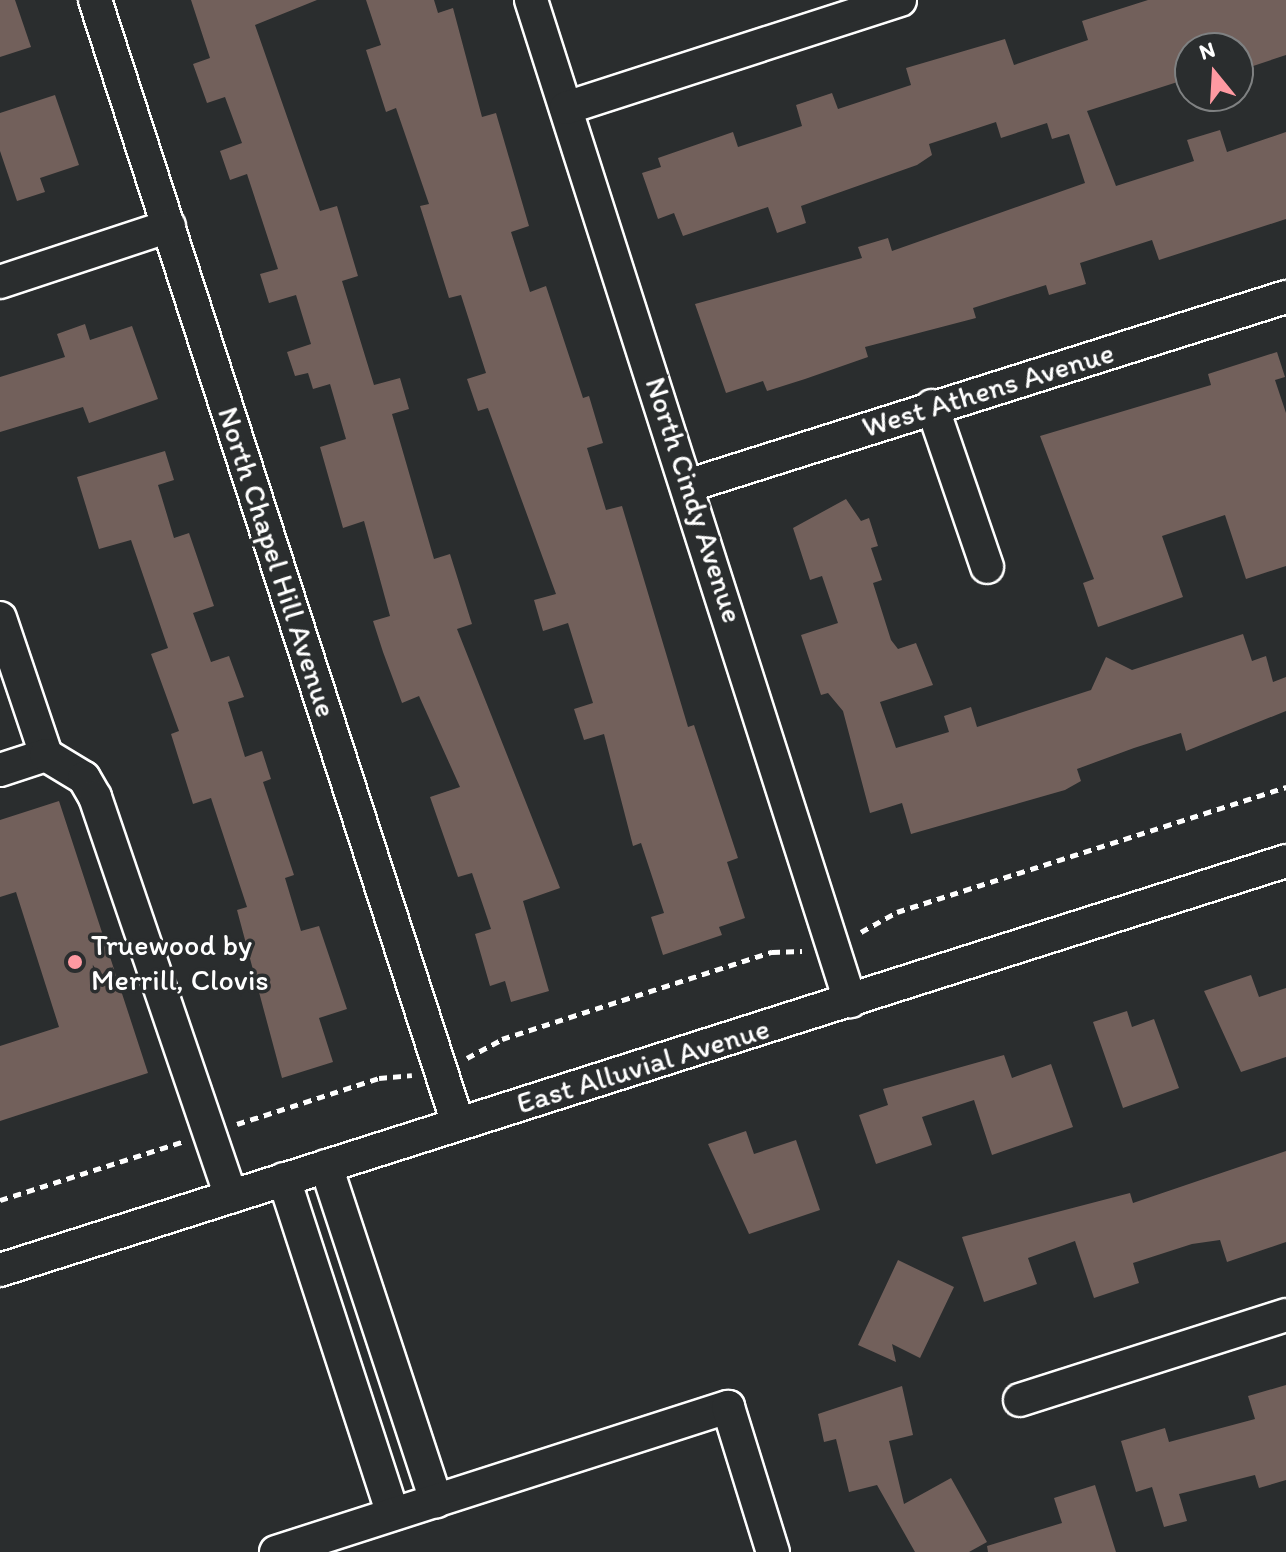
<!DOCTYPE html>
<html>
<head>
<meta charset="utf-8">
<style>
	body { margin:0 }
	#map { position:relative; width:1286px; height:1552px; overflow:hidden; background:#2a2d2e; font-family:Itim,sans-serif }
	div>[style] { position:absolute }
	.building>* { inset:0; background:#72605b }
	.path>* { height:5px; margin-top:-2.5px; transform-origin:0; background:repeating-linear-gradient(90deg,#fff 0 8px,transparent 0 14px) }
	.roads { filter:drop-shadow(2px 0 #fff) drop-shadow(-2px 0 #fff) drop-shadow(0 2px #fff) drop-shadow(0 -2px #fff) }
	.minor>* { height:32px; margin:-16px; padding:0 16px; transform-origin:16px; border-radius:16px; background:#2a2d2e }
	.dots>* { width:22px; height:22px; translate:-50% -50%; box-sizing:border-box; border:4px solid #2a2d2e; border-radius:50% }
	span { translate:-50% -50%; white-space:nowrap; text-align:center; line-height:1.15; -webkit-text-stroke:7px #2a2d2e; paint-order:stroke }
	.street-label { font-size:30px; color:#fff }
	.poi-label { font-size:30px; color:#fff }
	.left { translate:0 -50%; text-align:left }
	.north { position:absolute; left:1174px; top:32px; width:80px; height:80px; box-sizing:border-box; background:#2a2d2e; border:2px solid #7f8182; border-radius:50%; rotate:342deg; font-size:22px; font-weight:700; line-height:32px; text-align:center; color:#fff }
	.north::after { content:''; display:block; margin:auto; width:28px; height:36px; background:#ff9aa2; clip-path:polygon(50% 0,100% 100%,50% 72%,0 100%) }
</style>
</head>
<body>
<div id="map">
	<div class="building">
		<i style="clip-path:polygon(0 0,15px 0,31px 47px,0 57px)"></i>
		<i style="clip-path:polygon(191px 0,317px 0,255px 25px,320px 211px,337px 206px,358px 276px,342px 281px,374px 385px,400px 378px,409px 409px,392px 414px,434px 559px,450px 554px,472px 624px,457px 629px,560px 888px,523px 901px,549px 991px,511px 1002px,505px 981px,490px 986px,475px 934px,491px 929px,472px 873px,458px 877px,430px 797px,460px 787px,419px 696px,402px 703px,383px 652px,373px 621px,390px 616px,364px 521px,343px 528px,320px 447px,346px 439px,330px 384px,313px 389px,308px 373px,295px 376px,287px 352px,311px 344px,296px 295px,269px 303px,260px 274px,278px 269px,247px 174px,230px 180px,220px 151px,242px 143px,225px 97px,207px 103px,193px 64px,210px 58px)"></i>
		<i style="clip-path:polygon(366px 0,434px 0,438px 13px,453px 8px,482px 117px,496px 113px,529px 226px,511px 232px,530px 292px,546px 286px,583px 398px,589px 396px,603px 443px,587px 448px,606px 510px,622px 506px,688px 727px,694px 725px,738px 858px,727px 862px,745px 918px,719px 927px,722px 935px,663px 955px,651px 917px,664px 913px,641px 843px,633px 846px,604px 734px,584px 740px,574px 709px,593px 703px,568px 623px,543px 631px,534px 600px,556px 594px,488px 408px,478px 411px,467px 379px,486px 373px,461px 295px,449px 298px,420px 206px,429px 204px,396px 108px,386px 112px,366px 50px,381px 45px)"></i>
		<i style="clip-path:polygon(1148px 0,1286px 0,1286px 55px,1238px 71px,1238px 48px,1190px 48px,1190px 78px,1087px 111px,1116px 186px,1194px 161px,1187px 140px,1220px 130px,1227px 152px,1286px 132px,1286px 219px,1159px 260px,1152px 240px,1080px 263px,1086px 284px,1049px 295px,1046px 285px,973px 308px,976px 318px,865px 347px,868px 357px,805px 379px,767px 391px,763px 381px,726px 393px,695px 304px,862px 258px,858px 247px,888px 238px,892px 251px,1085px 183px,1069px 134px,1052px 139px,1047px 123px,1001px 138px,996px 122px,929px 144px,932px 155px,917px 165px,801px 206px,806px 223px,777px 233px,768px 207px,683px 236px,674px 213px,658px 219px,642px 173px,661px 167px,658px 158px,733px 132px,738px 147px,802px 126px,796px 105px,832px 93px,838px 109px,911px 85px,906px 68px,1005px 39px,1014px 65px,1088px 40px,1082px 21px)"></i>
		<i style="clip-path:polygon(55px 95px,79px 165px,40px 178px,45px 192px,17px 201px,0 151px,0 113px)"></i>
		<i style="clip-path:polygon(85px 324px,90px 340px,132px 326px,158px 399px,89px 423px,83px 407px,0 432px,0 377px,65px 357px,57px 334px)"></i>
		<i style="clip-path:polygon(1277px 352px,1285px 377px,1275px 380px,1286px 413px,1286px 566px,1246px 579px,1225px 515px,1162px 536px,1183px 597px,1098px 627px,1083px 583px,1094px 579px,1040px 436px,1211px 385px,1208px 374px)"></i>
		<i style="clip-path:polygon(165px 451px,174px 480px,158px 485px,174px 538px,189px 533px,214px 606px,193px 613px,211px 662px,229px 656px,244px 697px,228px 702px,245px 757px,262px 751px,271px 779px,263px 782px,294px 875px,285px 878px,301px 931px,319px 926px,347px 1009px,319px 1018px,333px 1062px,282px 1078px,237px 910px,247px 907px,211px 798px,193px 804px,171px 734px,179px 731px,151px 654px,168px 648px,131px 540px,99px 549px,77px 477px)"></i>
		<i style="clip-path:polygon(846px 499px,861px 521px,869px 518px,878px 546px,871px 548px,882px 580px,873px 583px,891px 640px,898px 649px,916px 643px,933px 685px,880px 702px,896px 748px,949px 732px,944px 716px,971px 707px,977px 727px,1091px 690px,1106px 657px,1132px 670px,1243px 634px,1252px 661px,1266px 656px,1273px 682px,1286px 677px,1286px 711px,1186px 751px,1181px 733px,1134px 748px,1077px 769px,1081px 781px,1065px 790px,911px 834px,902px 803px,870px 813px,843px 711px,828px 693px,821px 695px,801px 635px,838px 623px,822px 576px,810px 580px,793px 528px)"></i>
		<i style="clip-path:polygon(59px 801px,148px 1073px,0 1121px,0 1046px,59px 1027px,16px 892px,0 897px,0 820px)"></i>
		<i style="clip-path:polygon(1251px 975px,1259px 997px,1286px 988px,1286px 1057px,1241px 1072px,1204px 991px)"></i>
		<i style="clip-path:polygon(1127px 1011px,1132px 1027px,1154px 1019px,1179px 1088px,1123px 1108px,1093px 1022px)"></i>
		<i style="clip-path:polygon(1004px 1055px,1012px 1078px,1051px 1064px,1073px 1127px,992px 1155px,974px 1100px,922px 1117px,932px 1145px,876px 1164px,859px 1115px,888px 1105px,883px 1089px)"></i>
		<i style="clip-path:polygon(746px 1131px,754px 1154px,796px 1140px,820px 1210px,749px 1234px,708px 1144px)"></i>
		<i style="clip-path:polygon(1286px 1151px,1286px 1242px,1227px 1262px,1220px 1240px,1192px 1244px,1133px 1263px,1139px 1283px,1094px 1298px,1075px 1241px,1028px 1258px,1037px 1284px,984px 1302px,962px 1237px,1130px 1193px,1133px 1203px)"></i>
		<i style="clip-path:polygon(898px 1260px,954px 1287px,920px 1358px,892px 1344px,896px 1362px,858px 1345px)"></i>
		<i style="clip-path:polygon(1286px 1385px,1286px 1480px,1259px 1488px,1255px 1475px,1179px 1494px,1187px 1521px,1164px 1527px,1152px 1487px,1136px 1492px,1121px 1441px,1165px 1428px,1169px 1442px,1255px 1419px,1248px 1396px)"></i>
		<i style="clip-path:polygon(902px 1386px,913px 1435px,889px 1441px,904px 1504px,951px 1478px,987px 1542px,969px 1552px,915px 1552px,877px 1485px,849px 1492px,836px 1439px,824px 1442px,818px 1414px)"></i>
		<i style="clip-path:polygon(1095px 1485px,1116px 1552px,988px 1552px,987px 1546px,1062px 1523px,1054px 1498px)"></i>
	</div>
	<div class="path">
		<i style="left:861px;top:932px;width:41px;rotate:-29.1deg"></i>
		<i style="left:897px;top:912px;width:409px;rotate:-17.8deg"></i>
		<i style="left:467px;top:1058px;width:40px;rotate:-28deg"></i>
		<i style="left:502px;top:1039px;width:284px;rotate:-17.9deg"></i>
		<i style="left:772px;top:952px;width:30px;rotate:-2deg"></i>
		<i style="left:237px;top:1124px;width:149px;rotate:-17.9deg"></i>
		<i style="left:379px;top:1078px;width:33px;rotate:-5deg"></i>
		<i style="left:0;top:1200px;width:191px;rotate:-17.7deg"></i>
	</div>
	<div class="roads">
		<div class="minor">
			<i style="left:95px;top:0;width:1181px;rotate:72.1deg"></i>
			<i style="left:531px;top:0;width:1051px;rotate:72.32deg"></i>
			<i style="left:566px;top:108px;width:351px;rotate:-17.9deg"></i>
			<i style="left:0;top:282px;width:178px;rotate:-18.3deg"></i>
			<i style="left:932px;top:406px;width:170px;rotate:71.1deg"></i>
			<i style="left:690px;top:485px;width:625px;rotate:-17.51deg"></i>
			<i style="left:0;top:618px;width:145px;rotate:71.4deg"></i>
			<i style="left:0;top:770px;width:48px;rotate:-18.1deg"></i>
			<i style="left:46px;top:755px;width:44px;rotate:31.2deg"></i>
			<i style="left:84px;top:778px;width:22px;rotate:60deg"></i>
			<i style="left:95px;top:797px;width:422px;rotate:71.2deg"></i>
			<i style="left:326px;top:1166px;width:353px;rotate:71.8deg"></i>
			<i style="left:284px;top:1179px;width:352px;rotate:72deg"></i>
			<i style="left:0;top:1270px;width:1349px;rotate:-17.64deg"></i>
			<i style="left:1020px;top:1400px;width:279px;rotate:-17.7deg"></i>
			<i style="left:276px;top:1552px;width:475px;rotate:-17.8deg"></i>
			<i style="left:728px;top:1407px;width:152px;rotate:72.8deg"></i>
		</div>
	</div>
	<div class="dots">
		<i style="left:75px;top:962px;background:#ff9aa2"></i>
	</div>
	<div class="street-label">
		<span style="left:988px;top:390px;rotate:-17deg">West Athens Avenue</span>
		<span style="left:694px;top:500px;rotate:72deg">North Cindy Avenue</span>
		<span style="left:277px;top:562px;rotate:72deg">North Chapel Hill Avenue</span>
		<span style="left:643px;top:1066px;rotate:-17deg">East Alluvial Avenue</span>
	</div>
	<div class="poi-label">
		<span class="left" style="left:91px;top:962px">Truewood by<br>Merrill, Clovis</span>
	</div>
	<div class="north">N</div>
</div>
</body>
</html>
